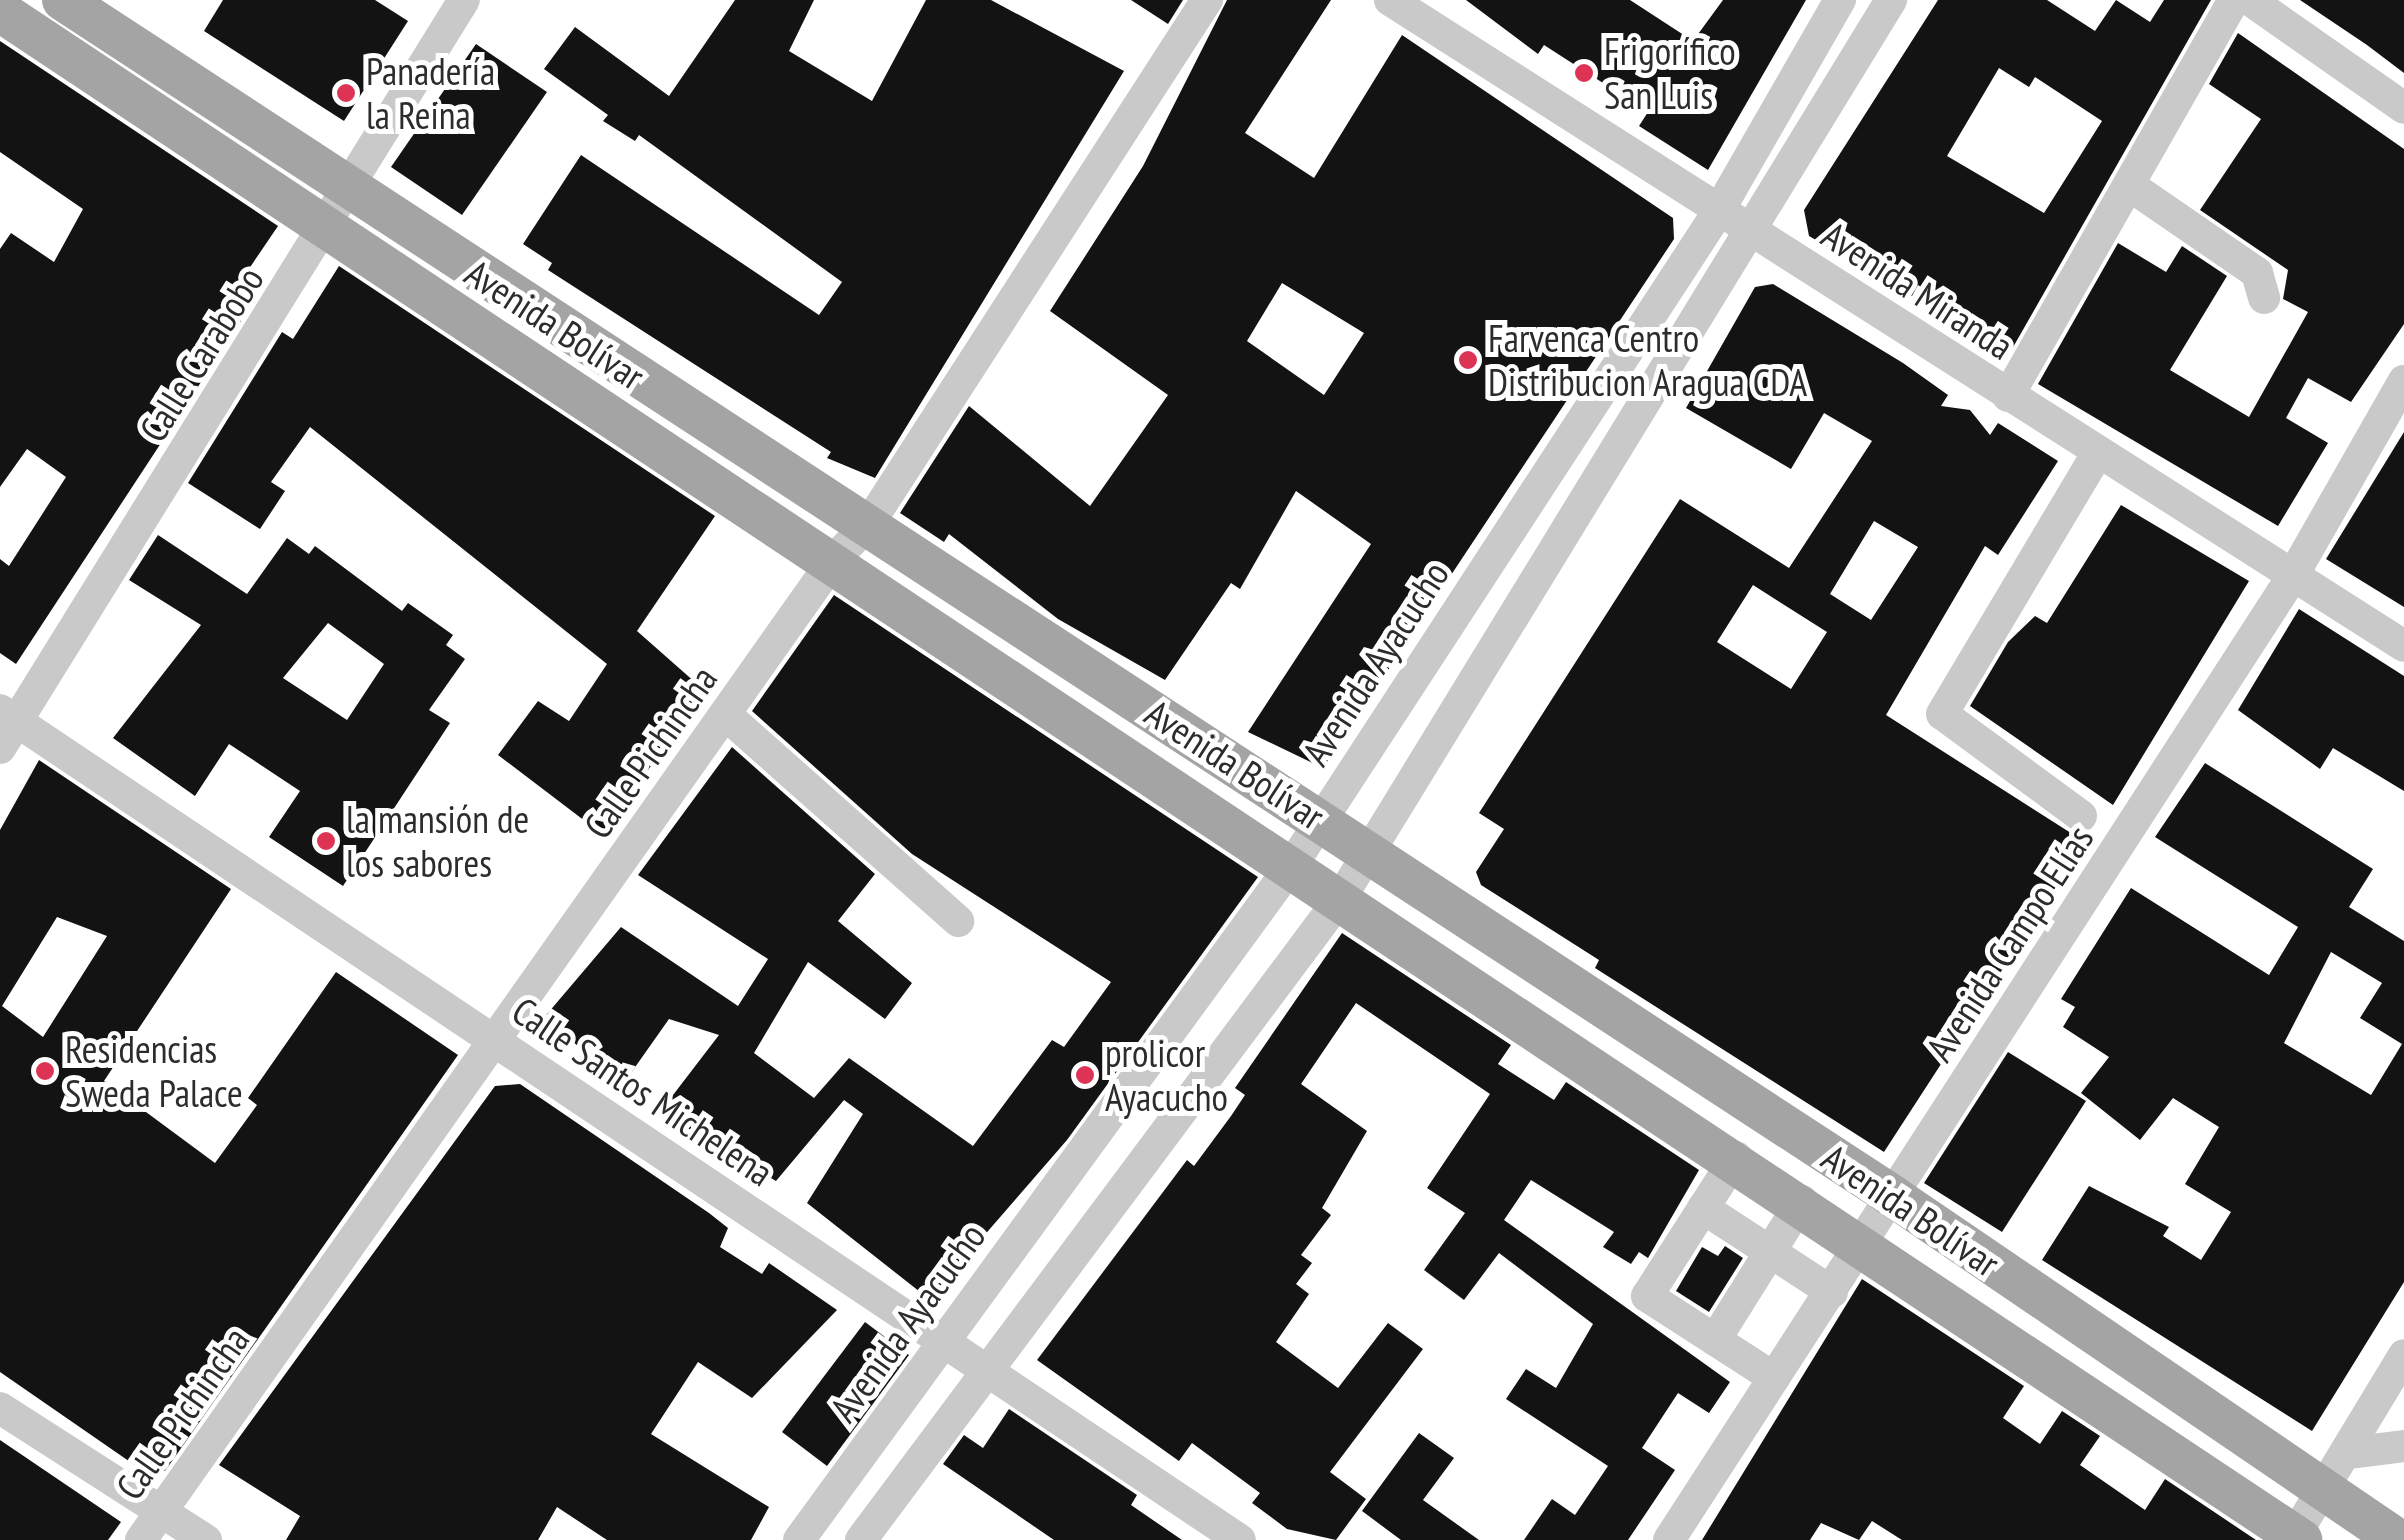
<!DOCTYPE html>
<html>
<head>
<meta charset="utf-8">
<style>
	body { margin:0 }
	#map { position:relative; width:2404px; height:1540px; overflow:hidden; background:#fff; font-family:"PT Sans Narrow",sans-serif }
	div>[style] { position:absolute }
	.building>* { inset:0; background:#131313 }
	.minor>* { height:32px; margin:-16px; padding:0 16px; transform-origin:16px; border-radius:16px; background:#c9c9c9 }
	.major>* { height:42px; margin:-21px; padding:0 21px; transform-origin:21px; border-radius:21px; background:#a4a4a4 }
	.dots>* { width:28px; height:28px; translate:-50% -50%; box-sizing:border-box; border:5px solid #fff; border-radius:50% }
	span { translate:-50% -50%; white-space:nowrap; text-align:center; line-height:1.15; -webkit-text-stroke:10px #fff; paint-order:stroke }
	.poi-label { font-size:38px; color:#2c2c2c }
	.left { translate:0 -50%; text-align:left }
	.street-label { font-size:38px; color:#2c2c2c }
</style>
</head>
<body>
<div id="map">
	<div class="building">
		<i style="clip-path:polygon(223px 0,375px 0,408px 21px,344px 121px,204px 31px)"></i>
		<i style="clip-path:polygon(735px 0,814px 0,789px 51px,872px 101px,926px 0,991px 0,1124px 71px,875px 478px,827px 458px,831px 452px,548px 270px,552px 263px,523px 244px,581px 155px,819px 315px,842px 282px,639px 135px,635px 141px,603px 121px,608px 115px,544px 69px,575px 27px,669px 96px)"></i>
		<i style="clip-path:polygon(1131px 0,1183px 0,1168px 24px)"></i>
		<i style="clip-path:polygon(evenodd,1227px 0,1331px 0,1245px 133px,1314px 178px,1402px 35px,1673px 218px,1674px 239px,1323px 768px,1248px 732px,1371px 544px,1296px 491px,1240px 589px,1231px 583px,1165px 680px,1058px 619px,949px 534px,944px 542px,900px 513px,969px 406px,1090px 506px,1168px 395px,1050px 311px,1143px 166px,1227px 0,1282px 283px,1364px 333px,1324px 395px,1247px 341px,1282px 283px)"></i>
		<i style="clip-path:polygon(1466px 0,1630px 0,1693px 41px,1723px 0,1806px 0,1708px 170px,1639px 126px,1648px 112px,1544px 45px,1538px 54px)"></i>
		<i style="clip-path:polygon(evenodd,1938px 0,2047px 0,2095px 31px,2116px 0,2150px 22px,2164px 0,2211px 0,2008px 356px,1970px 332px,1976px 321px,1918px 285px,1912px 296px,1809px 236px,1804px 210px,1938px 0,1999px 68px,2029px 87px,2035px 77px,2102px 121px,2044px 213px,1947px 156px,1999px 68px)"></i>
		<i style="clip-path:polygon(2300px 0,2404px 0,2404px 73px,2367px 45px)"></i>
		<i style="clip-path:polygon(2238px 33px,2404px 149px,2404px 324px,2351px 402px,2308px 378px,2286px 418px,2328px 443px,2278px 526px,2038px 384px,2118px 243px,2166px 272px,2182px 246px,2227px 276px,2170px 370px,2249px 417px,2308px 312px,2283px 299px,2288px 270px,2200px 210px,2261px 119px,2209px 84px)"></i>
		<i style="clip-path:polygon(0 41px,278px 226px,240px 282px,253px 290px,247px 312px,16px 664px,0 653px,0 559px,9px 566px,66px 477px,27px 449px,0 487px,0 249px,11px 233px,54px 262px,83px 209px,0 152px)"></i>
		<i style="clip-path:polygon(476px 44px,547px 92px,462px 215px,391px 167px)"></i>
		<i style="clip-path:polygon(339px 266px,715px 516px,637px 631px,705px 691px,602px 834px,498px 755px,538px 701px,569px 721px,607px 664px,310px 427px,271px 482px,285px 491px,260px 529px,188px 483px,282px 332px,293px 339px)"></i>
		<i style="clip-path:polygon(evenodd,1773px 284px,1903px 363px,1948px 395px,1941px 406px,1970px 410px,1990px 435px,1998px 423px,2058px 461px,1998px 555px,1985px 546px,1886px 715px,2085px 842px,1884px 1152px,1595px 968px,1599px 960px,1481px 885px,1476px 872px,1504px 829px,1479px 813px,1680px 499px,1789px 568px,1872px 441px,1824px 413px,1791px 469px,1686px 408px,1755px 287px,1773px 284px,1874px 521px,1918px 547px,1871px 620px,1830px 594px,1874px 521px,1773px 284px,1753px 585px,1827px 632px,1791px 689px,1717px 642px,1753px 585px)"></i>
		<i style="clip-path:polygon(2404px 432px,2404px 607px,2326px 559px)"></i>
		<i style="clip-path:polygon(2121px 505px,2249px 581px,2113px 805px,1970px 706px,2008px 642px,2035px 616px,2047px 623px)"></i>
		<i style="clip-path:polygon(evenodd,158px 535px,247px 594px,287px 538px,309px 554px,315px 546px,402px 611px,408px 603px,453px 635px,446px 645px,465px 659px,429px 710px,450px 723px,343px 886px,269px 837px,300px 791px,229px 744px,195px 796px,113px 738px,201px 625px,129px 580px,158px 535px,328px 623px,384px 664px,347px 720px,283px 678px,328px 623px)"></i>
		<i style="clip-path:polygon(834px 595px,1258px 877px,1067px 1140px,929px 1299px,807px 1203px,863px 1114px,844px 1100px,776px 1181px,660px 1112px,719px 1035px,669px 1019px,626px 1080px,542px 1020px,621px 927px,738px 1006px,768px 959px,638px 875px,732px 747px,875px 874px,838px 921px,912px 983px,885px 1019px,808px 962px,754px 1053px,814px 1098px,849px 1058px,973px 1146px,1052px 1040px,1064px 1047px,1111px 982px,912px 854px,752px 711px)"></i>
		<i style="clip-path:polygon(2299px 609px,2404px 676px,2404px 791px,2333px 748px,2320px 769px,2238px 710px)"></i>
		<i style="clip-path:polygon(evenodd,39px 760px,231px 889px,104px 1081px,215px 1163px,257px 1105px,248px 1098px,336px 972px,458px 1055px,165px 1471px,149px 1475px,0 1372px,0 830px,39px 760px,57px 917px,107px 936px,43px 1037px,2px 1006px,57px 917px)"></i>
		<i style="clip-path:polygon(evenodd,2205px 763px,2373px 869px,2349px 907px,2404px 941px,2404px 1282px,2312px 1431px,2042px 1260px,2089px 1186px,2169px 1227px,2163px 1236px,2201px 1260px,2231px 1212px,2185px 1184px,2219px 1127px,2173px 1098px,2140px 1140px,2081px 1093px,2109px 1057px,2063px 1027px,2075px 1007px,2061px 999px,2131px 888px,2269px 975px,2298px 927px,2155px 837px,2205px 763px,2331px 952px,2382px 983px,2360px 1018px,2402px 1044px,2371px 1095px,2284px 1043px,2331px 952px)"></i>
		<i style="clip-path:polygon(1342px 933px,1511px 1045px,1498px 1064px,1554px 1100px,1566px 1082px,1699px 1170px,1648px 1258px,1639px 1252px,1631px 1264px,1603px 1247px,1614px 1232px,1531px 1180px,1504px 1220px,1730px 1382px,1709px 1413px,1678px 1393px,1642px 1448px,1675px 1470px,1628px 1540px,1524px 1540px,1552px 1499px,1575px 1515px,1608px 1466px,1506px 1399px,1526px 1369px,1556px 1388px,1593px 1324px,1499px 1253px,1464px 1300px,1424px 1270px,1465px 1213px,1427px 1188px,1490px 1094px,1356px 1003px,1301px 1084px,1367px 1131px,1322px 1208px,1331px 1215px,1301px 1255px,1312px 1263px,1296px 1284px,1309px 1294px,1276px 1342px,1338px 1388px,1388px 1323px,1423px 1349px,1330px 1472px,1366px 1499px,1336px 1540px,1287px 1529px,1252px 1503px,1260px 1493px,1192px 1443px,1179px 1461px,1037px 1360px,1187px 1160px,1194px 1166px,1231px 1116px,1245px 1095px,1235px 1088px)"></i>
		<i style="clip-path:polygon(2008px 1052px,2086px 1101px,2002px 1232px,1924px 1183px)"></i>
		<i style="clip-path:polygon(520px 1084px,709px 1213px,728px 1228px,720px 1247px,762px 1274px,769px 1263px,837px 1310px,752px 1398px,698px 1362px,651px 1434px,769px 1507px,751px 1540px,607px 1540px,557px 1507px,538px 1540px,286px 1540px,300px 1516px,219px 1465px,495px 1086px)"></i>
		<i style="clip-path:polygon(1725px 1246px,1743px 1258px,1709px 1312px,1676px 1291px,1702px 1247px,1718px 1256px)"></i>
		<i style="clip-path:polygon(1862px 1279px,2024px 1386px,2003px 1418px,2040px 1444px,2062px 1411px,2100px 1436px,2080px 1465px,2145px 1510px,2165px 1479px,2256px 1540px,1902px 1540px,1872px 1521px,1859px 1540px,1821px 1523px,1810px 1540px,1702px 1540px)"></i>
		<i style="clip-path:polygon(865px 1322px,909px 1355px,827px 1466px,782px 1432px)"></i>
		<i style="clip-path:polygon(1009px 1409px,1137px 1495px,1131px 1505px,1182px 1540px,1054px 1540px,943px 1464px,964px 1435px,983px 1448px)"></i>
		<i style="clip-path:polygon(1419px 1433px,1454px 1458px,1423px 1500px,1479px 1540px,1401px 1540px,1362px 1511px)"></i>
		<i style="clip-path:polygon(0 1440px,121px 1522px,108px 1540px,0 1540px)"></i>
	</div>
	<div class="minor">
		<i style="left:1390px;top:0;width:1202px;rotate:32.5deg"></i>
		<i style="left:2250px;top:0;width:188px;rotate:35deg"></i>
		<i style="left:2132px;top:187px;width:152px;rotate:34.5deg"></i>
		<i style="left:2257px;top:273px;width:26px;rotate:74deg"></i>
		<i style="left:2008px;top:396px;width:456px;rotate:-60.3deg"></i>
		<i style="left:0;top:710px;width:1492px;rotate:33.8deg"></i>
		<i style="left:725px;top:714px;width:312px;rotate:41.6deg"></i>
		<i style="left:0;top:748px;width:880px;rotate:-58.19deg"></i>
		<i style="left:2081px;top:816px;width:172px;rotate:-143.7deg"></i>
		<i style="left:1942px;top:714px;width:303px;rotate:-59.2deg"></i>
		<i style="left:1736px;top:1157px;width:165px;rotate:122.6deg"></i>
		<i style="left:1647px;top:1296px;width:151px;rotate:32.8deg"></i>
		<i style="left:1703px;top:1208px;width:154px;rotate:33.1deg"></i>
		<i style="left:1715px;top:1340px;width:164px;rotate:-58deg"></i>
		<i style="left:0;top:1408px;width:245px;rotate:32.7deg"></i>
		<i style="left:2348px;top:1453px;width:56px;rotate:-7.1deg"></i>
		<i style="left:141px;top:1540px;width:1202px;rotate:-54.75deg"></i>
		<i style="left:835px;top:558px;width:47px;rotate:-45deg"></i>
		<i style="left:868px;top:525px;width:625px;rotate:-57.15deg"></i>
		<i style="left:799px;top:1540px;width:839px;rotate:-53.87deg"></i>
		<i style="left:1294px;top:862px;width:776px;rotate:-56.88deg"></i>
		<i style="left:1718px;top:212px;width:245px;rotate:-60.1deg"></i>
		<i style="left:861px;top:1540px;width:804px;rotate:-53.24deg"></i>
		<i style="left:1342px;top:896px;width:1051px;rotate:-58.5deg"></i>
		<i style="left:1669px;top:1540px;width:1147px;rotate:-57.1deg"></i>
		<i style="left:2292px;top:577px;width:226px;rotate:-60.3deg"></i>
		<i style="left:2292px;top:1540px;width:216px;rotate:-58.8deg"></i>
	</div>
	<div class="major">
		<i style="left:63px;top:0;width:2188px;rotate:33.17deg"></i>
		<i style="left:1894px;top:1197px;width:610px;rotate:34.24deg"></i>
		<i style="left:0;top:11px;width:2763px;rotate:33.6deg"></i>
	</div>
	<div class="dots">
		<i style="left:1584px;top:73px;background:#dd3455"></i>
		<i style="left:346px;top:93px;background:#dd3455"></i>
		<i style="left:1468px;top:360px;background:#dd3455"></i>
		<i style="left:326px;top:841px;background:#dd3455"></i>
		<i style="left:45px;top:1071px;background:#dd3455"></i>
		<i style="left:1085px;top:1075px;background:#dd3455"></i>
	</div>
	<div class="poi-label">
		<span class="left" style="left:1604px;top:73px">Frigorífico<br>San Luis</span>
		<span class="left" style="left:366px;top:93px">Panadería<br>la Reina</span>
		<span class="left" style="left:1488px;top:360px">Farvenca Centro<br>Distribucion Aragua CDA</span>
		<span class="left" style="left:346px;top:841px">la mansión de<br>los sabores</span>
		<span class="left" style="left:65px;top:1071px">Residencias<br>Sweda Palace</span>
		<span class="left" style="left:1105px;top:1075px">prolicor<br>Ayacucho</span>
	</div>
	<div class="street-label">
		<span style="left:1918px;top:290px;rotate:33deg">Avenida Miranda</span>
		<span style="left:555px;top:324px;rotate:33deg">Avenida Bolívar</span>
		<span style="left:201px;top:354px;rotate:-58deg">Calle Carabobo</span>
		<span style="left:1375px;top:663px;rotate:-57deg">Avenida Ayacucho</span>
		<span style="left:650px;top:752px;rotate:-55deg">Calle Pichincha</span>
		<span style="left:1235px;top:764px;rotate:33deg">Avenida Bolívar</span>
		<span style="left:2009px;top:943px;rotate:-57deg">Avenida Campo Elías</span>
		<span style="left:643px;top:1091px;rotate:34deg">Calle Santos Michelena</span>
		<span style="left:1911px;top:1210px;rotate:34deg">Avenida Bolívar</span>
		<span style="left:907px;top:1322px;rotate:-54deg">Avenida Ayacucho</span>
		<span style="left:182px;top:1413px;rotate:-55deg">Calle Pichincha</span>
	</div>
</div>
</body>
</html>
